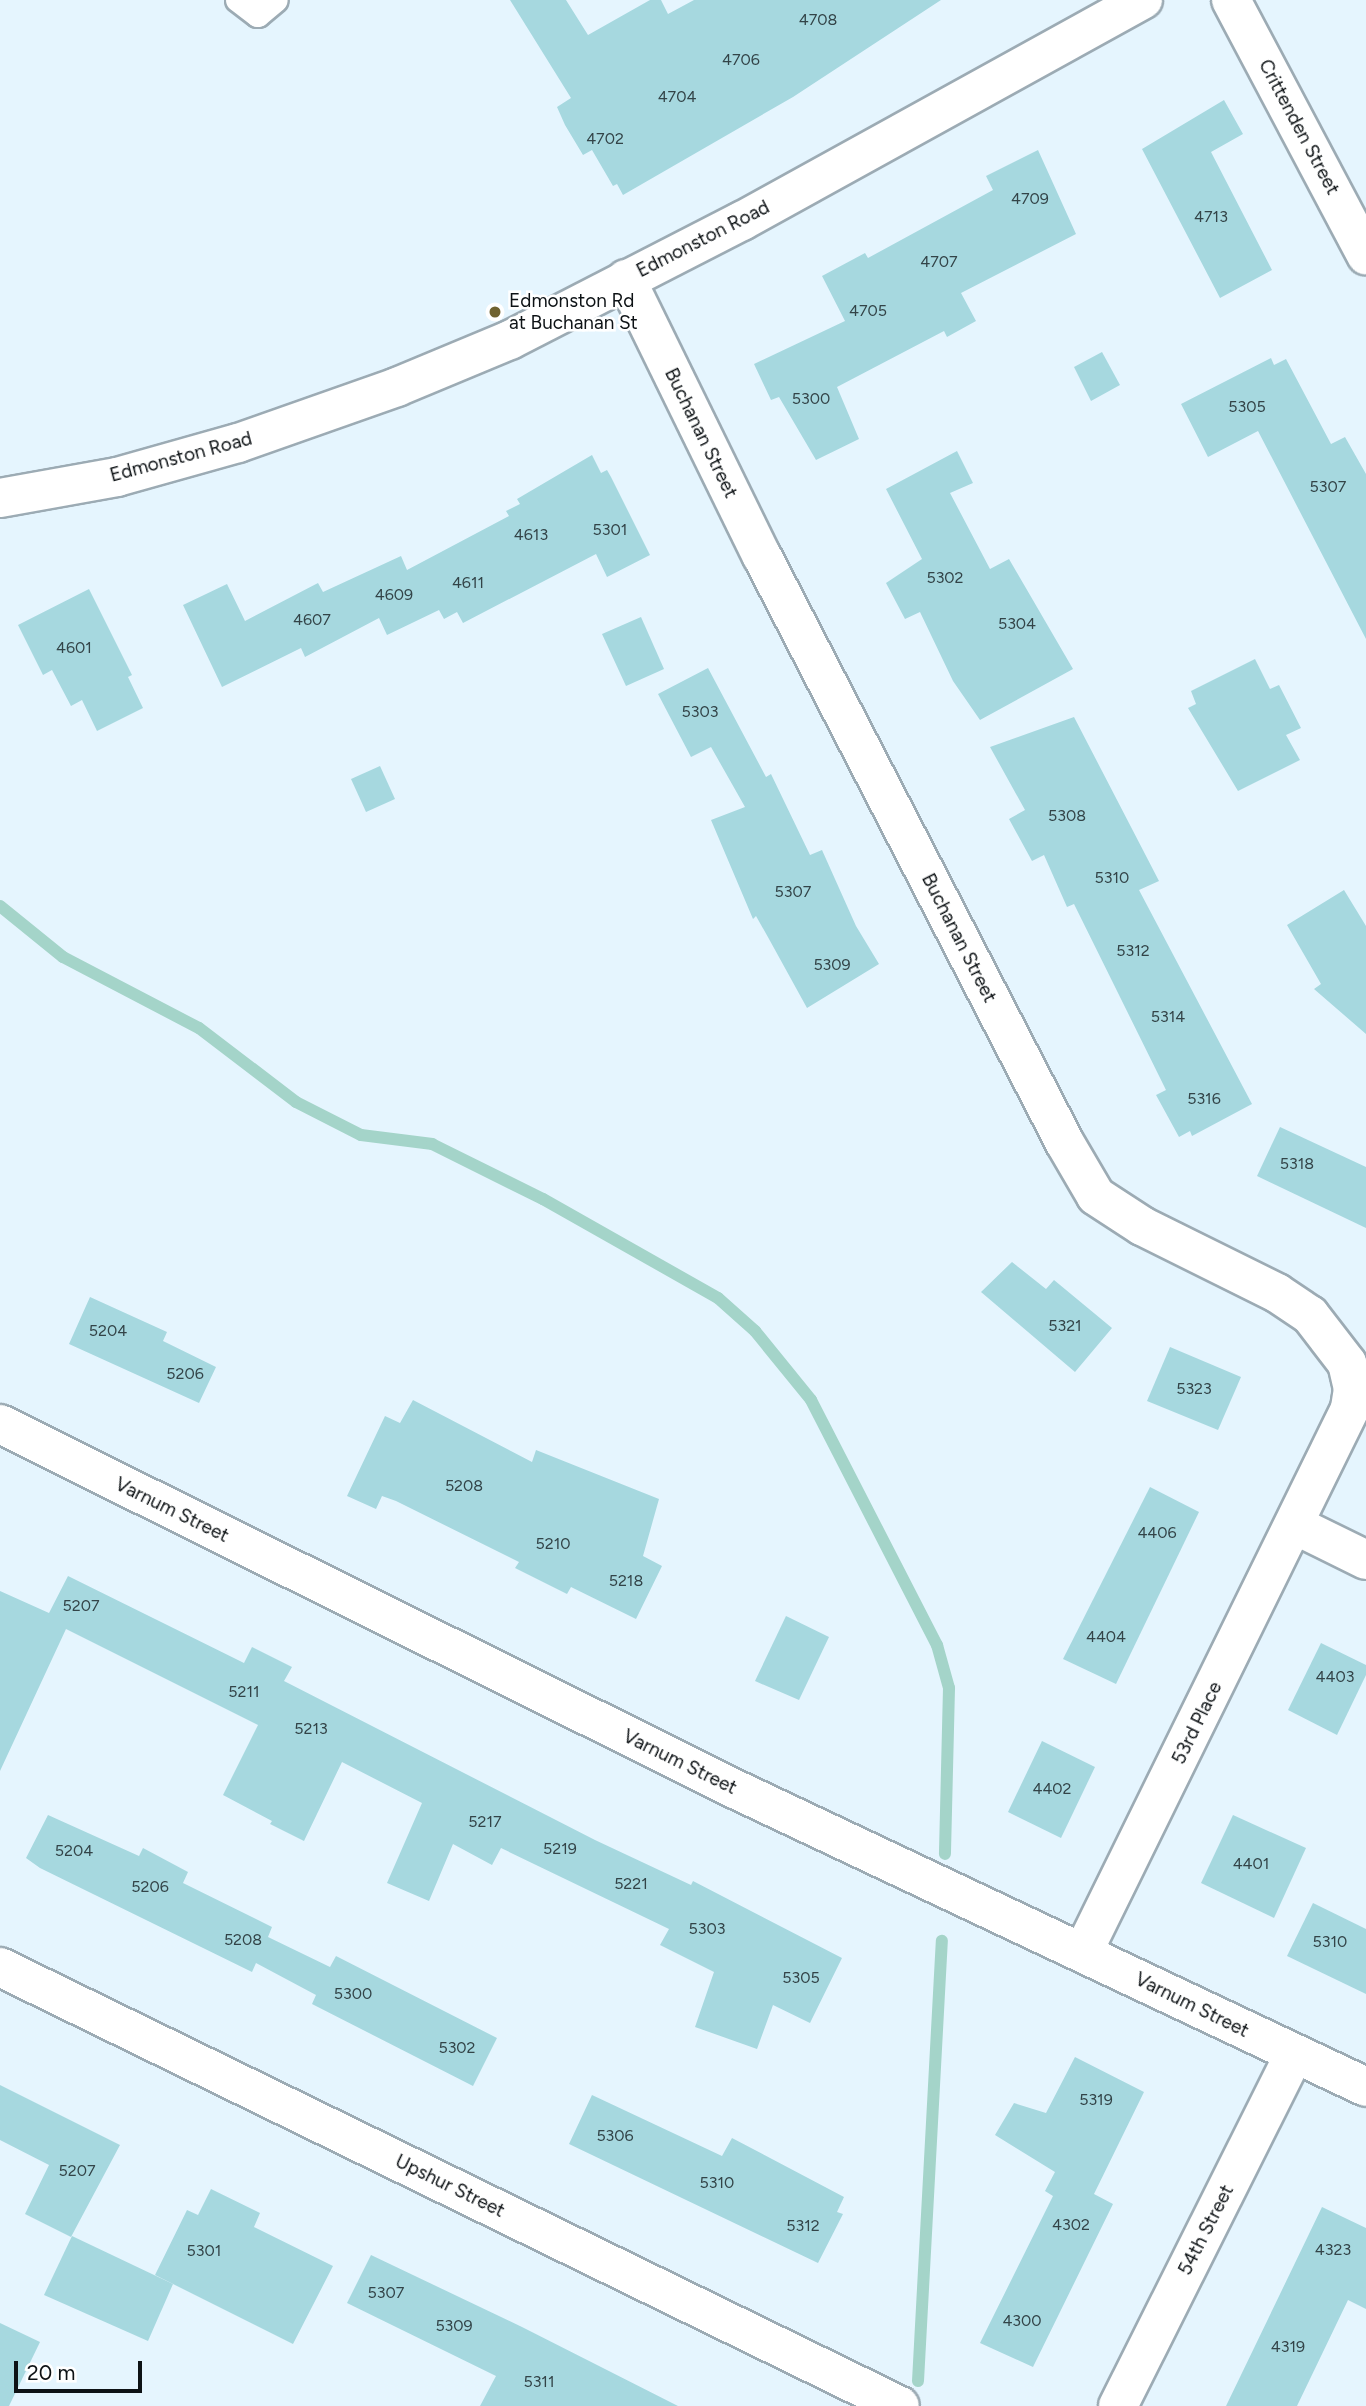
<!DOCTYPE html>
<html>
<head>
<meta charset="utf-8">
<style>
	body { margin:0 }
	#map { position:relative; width:1366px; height:2406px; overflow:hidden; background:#e5f5fe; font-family:Figtree,sans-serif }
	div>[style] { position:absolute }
	.stream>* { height:12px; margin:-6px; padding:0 6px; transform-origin:6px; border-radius:6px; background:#a4d4c9 }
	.building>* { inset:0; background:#a6d8df }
	.roads { filter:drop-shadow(2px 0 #9cabb4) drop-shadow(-2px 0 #9cabb4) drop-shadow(0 2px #9cabb4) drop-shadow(0 -2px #9cabb4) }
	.service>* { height:24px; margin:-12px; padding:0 12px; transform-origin:12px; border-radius:12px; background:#fff }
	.minor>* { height:38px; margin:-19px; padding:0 19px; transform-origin:19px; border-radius:19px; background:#fff }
	.tertiary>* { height:38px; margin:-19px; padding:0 19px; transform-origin:19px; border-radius:19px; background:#fff }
	.dots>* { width:19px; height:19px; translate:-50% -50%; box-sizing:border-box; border:4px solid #fff; border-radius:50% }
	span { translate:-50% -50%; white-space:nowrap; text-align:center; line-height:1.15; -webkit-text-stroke:5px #fff; paint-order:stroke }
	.number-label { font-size:16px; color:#334448 }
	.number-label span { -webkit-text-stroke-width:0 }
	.street-label { font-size:19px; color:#0d1215 }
	.poi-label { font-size:19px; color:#0d1215 }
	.left { translate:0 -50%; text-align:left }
	.scale { position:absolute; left:14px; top:2361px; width:128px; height:32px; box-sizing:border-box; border:4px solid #0d1215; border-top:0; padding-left:9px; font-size:21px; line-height:24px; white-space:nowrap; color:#0d1215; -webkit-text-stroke:5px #fff; paint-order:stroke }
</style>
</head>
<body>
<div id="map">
	<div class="stream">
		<i style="left:0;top:906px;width:81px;rotate:39deg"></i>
		<i style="left:63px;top:957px;width:153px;rotate:27.6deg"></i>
		<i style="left:199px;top:1028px;width:122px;rotate:37.3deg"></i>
		<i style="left:296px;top:1102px;width:73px;rotate:26.9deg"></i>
		<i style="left:361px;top:1135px;width:72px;rotate:7.2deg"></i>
		<i style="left:432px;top:1144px;width:124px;rotate:26.4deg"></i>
		<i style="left:543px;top:1199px;width:201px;rotate:29.5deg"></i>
		<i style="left:718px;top:1298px;width:50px;rotate:41.7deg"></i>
		<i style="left:755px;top:1331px;width:89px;rotate:50.9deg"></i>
		<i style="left:811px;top:1400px;width:276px;rotate:62.8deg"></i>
		<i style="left:937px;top:1645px;width:45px;rotate:74.4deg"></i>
		<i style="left:949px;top:1688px;width:166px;rotate:91.4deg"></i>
		<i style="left:918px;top:2381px;width:441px;rotate:-86.9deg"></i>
	</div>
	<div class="building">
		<i style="clip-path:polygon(510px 0,566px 0,588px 35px,650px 0,661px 0,668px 14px,694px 0,941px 0,793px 97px,623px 195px,617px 184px,613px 186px,592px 150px,583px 155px,565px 125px,557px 107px,571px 98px)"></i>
		<i style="clip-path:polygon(1224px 100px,1243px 134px,1211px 152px,1272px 270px,1220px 298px,1142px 149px)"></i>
		<i style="clip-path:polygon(1038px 150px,1076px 234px,961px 293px,976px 321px,947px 337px,944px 331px,837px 387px,859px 439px,816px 460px,779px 397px,771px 400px,754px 364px,845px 321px,822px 276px,865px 253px,868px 258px,993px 190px,986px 176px)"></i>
		<i style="clip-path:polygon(1102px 352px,1120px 385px,1091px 401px,1074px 367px)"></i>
		<i style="clip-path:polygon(1271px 358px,1274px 365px,1286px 359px,1331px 444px,1345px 437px,1366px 474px,1366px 639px,1258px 431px,1208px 457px,1181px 404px)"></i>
		<i style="clip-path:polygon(957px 451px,973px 483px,950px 493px,990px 569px,1009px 559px,1073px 669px,980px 720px,953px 681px,920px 612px,905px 619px,886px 583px,922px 559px,886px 489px)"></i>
		<i style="clip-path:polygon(592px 455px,601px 473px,607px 470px,611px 477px,650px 555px,607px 577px,596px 554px,463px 623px,457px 612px,444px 619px,439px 610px,387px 635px,379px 618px,305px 657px,301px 648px,222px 687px,183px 605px,227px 584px,245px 621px,318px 583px,323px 592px,401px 556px,407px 570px,509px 516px,506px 511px,520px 504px,517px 499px)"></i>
		<i style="clip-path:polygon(89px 589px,132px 675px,128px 677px,143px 708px,97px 731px,82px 700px,71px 706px,52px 670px,43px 675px,18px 625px)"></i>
		<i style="clip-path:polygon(641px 617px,664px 669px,626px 686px,602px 634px)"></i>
		<i style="clip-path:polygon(1255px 659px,1270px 689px,1279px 685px,1301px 728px,1286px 735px,1300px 760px,1238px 791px,1188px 708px,1196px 704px,1191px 691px)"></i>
		<i style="clip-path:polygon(708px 668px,766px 777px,771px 774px,810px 855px,822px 850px,856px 926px,879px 964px,807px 1008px,769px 939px,756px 916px,753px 919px,711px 820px,745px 807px,711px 747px,691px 757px,658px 694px)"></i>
		<i style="clip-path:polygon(1074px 717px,1159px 881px,1139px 890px,1252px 1104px,1192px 1136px,1190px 1131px,1179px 1137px,1156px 1095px,1166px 1090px,1074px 904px,1067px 907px,1044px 855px,1032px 861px,1009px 819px,1025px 810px,990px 747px)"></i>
		<i style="clip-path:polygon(380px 766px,395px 799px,366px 812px,351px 779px)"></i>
		<i style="clip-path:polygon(1344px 890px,1366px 926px,1366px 1034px,1314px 989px,1321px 984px,1287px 925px)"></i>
		<i style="clip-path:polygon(1280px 1127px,1366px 1167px,1366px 1228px,1257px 1176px)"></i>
		<i style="clip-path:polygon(1012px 1262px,1046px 1289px,1054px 1280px,1112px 1328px,1075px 1372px,981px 1292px)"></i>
		<i style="clip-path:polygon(90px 1297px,167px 1332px,163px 1341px,216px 1367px,199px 1403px,69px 1344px)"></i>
		<i style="clip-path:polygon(1170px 1347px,1241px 1377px,1218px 1430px,1147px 1401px)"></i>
		<i style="clip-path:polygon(413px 1400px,532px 1462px,536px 1450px,659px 1499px,643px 1556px,662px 1566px,636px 1619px,571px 1587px,567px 1594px,515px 1568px,519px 1562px,396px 1501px,382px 1496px,376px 1509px,347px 1496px,385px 1416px,400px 1423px)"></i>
		<i style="clip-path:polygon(1150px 1487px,1199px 1512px,1116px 1684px,1063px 1659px)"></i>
		<i style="clip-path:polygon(68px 1576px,244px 1663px,252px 1647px,292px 1667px,284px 1681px,595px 1840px,691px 1885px,693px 1881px,842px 1958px,810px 2023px,773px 2005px,757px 2049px,695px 2027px,714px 1972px,660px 1945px,669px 1929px,501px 1848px,492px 1865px,453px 1844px,429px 1901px,387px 1883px,422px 1803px,342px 1762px,304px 1841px,270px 1824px,272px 1821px,223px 1795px,258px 1725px,66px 1629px,0 1771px,0 1591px,49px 1613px)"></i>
		<i style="clip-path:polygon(786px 1616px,829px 1637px,799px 1700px,755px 1681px)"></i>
		<i style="clip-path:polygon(1321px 1643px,1366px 1665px,1366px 1675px,1337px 1735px,1288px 1710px)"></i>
		<i style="clip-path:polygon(1042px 1741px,1095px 1767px,1061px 1838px,1008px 1812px)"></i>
		<i style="clip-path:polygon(48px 1815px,139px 1856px,143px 1848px,188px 1872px,183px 1883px,272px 1927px,268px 1937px,330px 1967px,336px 1956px,497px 2038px,473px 2086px,312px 2004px,316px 1995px,256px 1963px,252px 1972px,40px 1868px,26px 1858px)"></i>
		<i style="clip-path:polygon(1233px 1815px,1306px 1848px,1274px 1918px,1201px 1883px)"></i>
		<i style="clip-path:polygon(1313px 1903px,1366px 1929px,1366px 1994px,1287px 1956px)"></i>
		<i style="clip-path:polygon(1075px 2057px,1144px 2092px,1094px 2194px,1113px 2204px,1033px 2367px,980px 2343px,1053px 2196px,1045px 2191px,1055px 2172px,995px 2135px,1014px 2103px,1046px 2113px)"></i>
		<i style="clip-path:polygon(0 2085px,120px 2145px,71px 2237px,25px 2214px,49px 2165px,0 2140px)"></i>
		<i style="clip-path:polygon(592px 2095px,722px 2156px,732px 2138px,844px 2197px,837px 2212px,843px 2214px,818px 2263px,569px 2144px)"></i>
		<i style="clip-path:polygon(211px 2189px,260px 2213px,254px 2227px,333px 2266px,293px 2344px,155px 2275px,187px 2210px,198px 2215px)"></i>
		<i style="clip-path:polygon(1322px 2207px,1366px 2228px,1366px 2309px,1348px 2300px,1297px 2406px,1226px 2406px)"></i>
		<i style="clip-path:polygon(72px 2236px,173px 2284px,148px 2341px,44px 2295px)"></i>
		<i style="clip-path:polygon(371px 2255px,522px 2327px,678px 2406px,480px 2406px,496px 2376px,347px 2303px)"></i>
		<i style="clip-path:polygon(0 2323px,40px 2342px,9px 2406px,0 2406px)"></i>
	</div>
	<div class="roads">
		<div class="service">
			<i style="left:238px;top:0;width:25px;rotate:37deg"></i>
			<i style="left:258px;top:15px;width:23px;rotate:-40deg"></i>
		</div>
		<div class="minor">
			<i style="left:1231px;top:0;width:289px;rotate:62.1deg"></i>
			<i style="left:626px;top:279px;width:309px;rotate:63.9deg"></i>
			<i style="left:762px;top:556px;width:661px;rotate:62.7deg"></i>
			<i style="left:1065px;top:1143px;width:61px;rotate:59.7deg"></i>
			<i style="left:1096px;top:1196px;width:55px;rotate:33.1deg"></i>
			<i style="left:1142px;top:1226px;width:151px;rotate:26.4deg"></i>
			<i style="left:1277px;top:1293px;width:40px;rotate:34deg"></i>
			<i style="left:1310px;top:1315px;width:61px;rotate:52.4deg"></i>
			<i style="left:1347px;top:1363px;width:27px;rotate:77deg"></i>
			<i style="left:1353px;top:1389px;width:20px;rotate:99deg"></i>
			<i style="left:1350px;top:1409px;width:605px;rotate:116.18deg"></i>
			<i style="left:0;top:1424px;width:825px;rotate:26.41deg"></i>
			<i style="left:739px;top:1791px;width:693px;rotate:25.27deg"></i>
			<i style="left:1295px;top:1525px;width:79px;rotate:26.2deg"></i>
			<i style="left:0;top:1967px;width:1001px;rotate:26deg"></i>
			<i style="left:1118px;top:2406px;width:394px;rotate:-63.4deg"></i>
		</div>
		<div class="tertiary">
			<i style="left:0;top:498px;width:119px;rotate:-10.2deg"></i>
			<i style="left:117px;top:477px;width:126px;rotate:-15.7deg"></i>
			<i style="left:238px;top:443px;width:169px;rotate:-19.4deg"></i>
			<i style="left:397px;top:387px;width:122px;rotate:-22.6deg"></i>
			<i style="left:510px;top:340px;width:261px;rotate:-27.2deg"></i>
			<i style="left:742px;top:221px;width:458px;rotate:-28.9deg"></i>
		</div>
	</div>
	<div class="dots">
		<i style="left:495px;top:312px;background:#6f622f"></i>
	</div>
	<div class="number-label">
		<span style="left:818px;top:20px">4708</span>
		<span style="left:741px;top:60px">4706</span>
		<span style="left:677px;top:97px">4704</span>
		<span style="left:605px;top:139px">4702</span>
		<span style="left:1030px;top:199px">4709</span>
		<span style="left:1211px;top:217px">4713</span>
		<span style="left:939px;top:262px">4707</span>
		<span style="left:868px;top:311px">4705</span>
		<span style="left:811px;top:399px">5300</span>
		<span style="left:1247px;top:407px">5305</span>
		<span style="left:1328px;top:487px">5307</span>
		<span style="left:610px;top:530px">5301</span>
		<span style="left:531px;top:535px">4613</span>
		<span style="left:945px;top:578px">5302</span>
		<span style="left:468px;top:583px">4611</span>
		<span style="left:394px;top:595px">4609</span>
		<span style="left:312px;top:620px">4607</span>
		<span style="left:1017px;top:624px">5304</span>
		<span style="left:74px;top:648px">4601</span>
		<span style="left:700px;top:712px">5303</span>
		<span style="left:1067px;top:816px">5308</span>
		<span style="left:1112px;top:878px">5310</span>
		<span style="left:793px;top:892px">5307</span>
		<span style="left:1133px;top:951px">5312</span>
		<span style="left:832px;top:965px">5309</span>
		<span style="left:1168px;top:1017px">5314</span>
		<span style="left:1204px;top:1099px">5316</span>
		<span style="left:1297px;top:1164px">5318</span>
		<span style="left:1065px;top:1326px">5321</span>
		<span style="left:108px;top:1331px">5204</span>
		<span style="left:185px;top:1374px">5206</span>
		<span style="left:1194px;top:1389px">5323</span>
		<span style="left:464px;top:1486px">5208</span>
		<span style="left:1157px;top:1533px">4406</span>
		<span style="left:553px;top:1544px">5210</span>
		<span style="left:626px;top:1581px">5218</span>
		<span style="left:81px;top:1606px">5207</span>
		<span style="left:1106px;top:1637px">4404</span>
		<span style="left:1335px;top:1677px">4403</span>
		<span style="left:244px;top:1692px">5211</span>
		<span style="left:311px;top:1729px">5213</span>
		<span style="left:1052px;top:1789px">4402</span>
		<span style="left:485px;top:1822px">5217</span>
		<span style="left:560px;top:1849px">5219</span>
		<span style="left:74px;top:1851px">5204</span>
		<span style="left:1251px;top:1864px">4401</span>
		<span style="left:631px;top:1884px">5221</span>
		<span style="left:150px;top:1887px">5206</span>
		<span style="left:707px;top:1929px">5303</span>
		<span style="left:243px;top:1940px">5208</span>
		<span style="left:1330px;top:1942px">5310</span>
		<span style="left:801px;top:1978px">5305</span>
		<span style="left:353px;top:1994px">5300</span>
		<span style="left:457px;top:2048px">5302</span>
		<span style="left:1096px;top:2100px">5319</span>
		<span style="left:615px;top:2136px">5306</span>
		<span style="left:77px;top:2171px">5207</span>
		<span style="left:717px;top:2183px">5310</span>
		<span style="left:1071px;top:2225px">4302</span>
		<span style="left:803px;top:2226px">5312</span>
		<span style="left:1333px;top:2250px">4323</span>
		<span style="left:204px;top:2251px">5301</span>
		<span style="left:386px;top:2293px">5307</span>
		<span style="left:1022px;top:2321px">4300</span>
		<span style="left:454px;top:2326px">5309</span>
		<span style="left:1288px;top:2347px">4319</span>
		<span style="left:539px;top:2382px">5311</span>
	</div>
	<div class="street-label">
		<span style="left:1299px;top:127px;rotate:62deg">Crittenden Street</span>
		<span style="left:703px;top:239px;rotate:-27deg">Edmonston Road</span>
		<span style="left:701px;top:433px;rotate:64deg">Buchanan Street</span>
		<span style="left:181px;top:457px;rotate:-15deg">Edmonston Road</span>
		<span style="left:959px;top:938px;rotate:63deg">Buchanan Street</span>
		<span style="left:172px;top:1510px;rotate:26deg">Varnum Street</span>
		<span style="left:1197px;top:1723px;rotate:-64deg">53rd Place</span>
		<span style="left:680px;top:1762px;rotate:26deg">Varnum Street</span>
		<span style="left:1192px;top:2005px;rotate:26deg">Varnum Street</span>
		<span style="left:450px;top:2186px;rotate:26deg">Upshur Street</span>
		<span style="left:1206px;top:2230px;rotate:-63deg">54th Street</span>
	</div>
	<div class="poi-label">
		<span class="left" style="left:509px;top:312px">Edmonston Rd<br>at Buchanan St</span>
	</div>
	<div class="scale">20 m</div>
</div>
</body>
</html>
